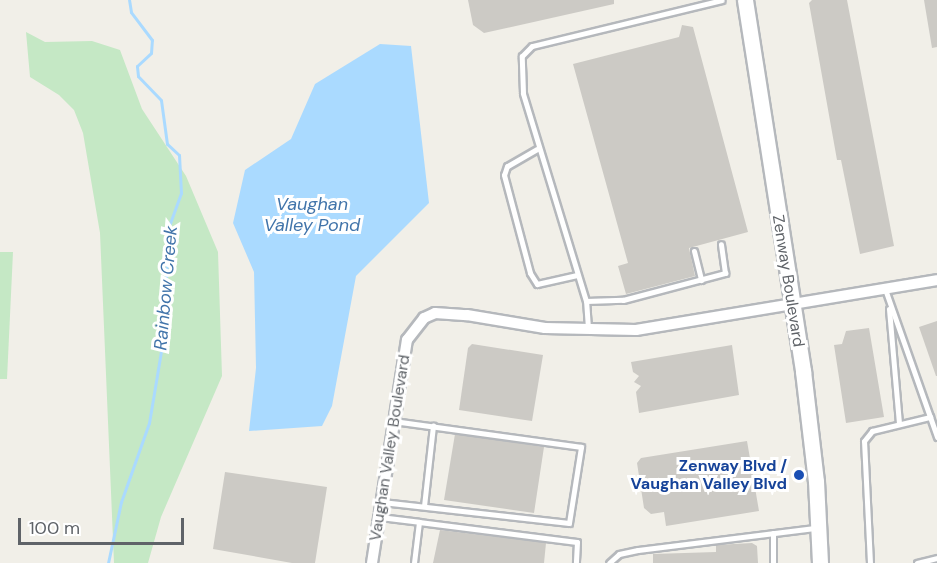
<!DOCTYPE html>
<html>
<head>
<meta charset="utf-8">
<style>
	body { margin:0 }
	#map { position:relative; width:937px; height:563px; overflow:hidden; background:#f1efe8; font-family:"DM Sans",sans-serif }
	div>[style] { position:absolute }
	.green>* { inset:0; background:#c5e8c5 }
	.water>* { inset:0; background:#aadaff }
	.stream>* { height:3px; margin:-1.5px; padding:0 1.5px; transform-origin:1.5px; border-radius:1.5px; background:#aadaff }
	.building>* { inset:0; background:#cccac5 }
	.roads { filter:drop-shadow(2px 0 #b5b8bc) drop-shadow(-2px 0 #b5b8bc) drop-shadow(0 2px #b5b8bc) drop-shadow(0 -2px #b5b8bc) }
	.lane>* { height:5px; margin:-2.5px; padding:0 2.5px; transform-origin:2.5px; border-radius:2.5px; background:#fff }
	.street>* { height:10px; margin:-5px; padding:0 5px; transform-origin:5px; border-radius:5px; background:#fff }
	.secondary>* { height:15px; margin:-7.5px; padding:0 7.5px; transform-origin:7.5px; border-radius:7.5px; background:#fff }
	.dots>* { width:16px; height:16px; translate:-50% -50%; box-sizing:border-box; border:3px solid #fff; border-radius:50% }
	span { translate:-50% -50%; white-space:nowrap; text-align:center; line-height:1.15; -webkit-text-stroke:6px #fff; paint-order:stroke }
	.street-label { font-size:16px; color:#5f6368 }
	.transit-label { font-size:16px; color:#164399; font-weight:700 }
	.right { translate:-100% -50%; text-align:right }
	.water-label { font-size:18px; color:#4174aa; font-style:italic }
	.scale { position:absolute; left:18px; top:518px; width:166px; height:27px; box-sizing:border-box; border:3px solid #5f6368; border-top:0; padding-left:8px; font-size:18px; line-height:21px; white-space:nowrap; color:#5f6368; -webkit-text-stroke:4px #fff; paint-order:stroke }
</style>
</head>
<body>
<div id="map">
	<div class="green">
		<i style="clip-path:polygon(26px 32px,45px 42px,92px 41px,120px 50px,142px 109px,186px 176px,218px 252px,222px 376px,161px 517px,148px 563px,114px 563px,100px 233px,83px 133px,74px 110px,59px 95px,30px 77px)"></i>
		<i style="clip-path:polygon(0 252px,13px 252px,7px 379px,0 379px)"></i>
	</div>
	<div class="water">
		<i style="clip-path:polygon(380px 44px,411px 46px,429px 203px,356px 276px,332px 406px,322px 426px,249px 431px,256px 368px,254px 272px,233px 223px,245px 170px,291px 139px,315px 84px)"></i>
	</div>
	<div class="stream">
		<i style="left:108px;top:563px;width:62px;rotate:-78deg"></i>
		<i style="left:121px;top:502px;width:84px;rotate:-70.5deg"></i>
		<i style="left:149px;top:423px;width:79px;rotate:-80.5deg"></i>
		<i style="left:162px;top:345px;width:119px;rotate:-86.6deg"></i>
		<i style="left:169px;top:226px;width:35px;rotate:-70deg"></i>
		<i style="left:181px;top:193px;width:38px;rotate:-93deg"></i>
		<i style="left:179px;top:155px;width:16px;rotate:-137deg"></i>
		<i style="left:167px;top:144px;width:44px;rotate:-97.8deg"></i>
		<i style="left:161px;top:100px;width:33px;rotate:-134deg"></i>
		<i style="left:138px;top:76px;width:10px;rotate:-96deg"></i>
		<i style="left:137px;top:66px;width:19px;rotate:-43deg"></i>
		<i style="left:151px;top:53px;width:13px;rotate:-86deg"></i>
		<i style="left:152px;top:40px;width:35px;rotate:-127deg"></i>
		<i style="left:131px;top:12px;width:12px;rotate:-99deg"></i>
	</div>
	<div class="building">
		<i style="clip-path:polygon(468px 0,614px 0,614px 4px,484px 33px,473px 25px)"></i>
		<i style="clip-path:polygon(812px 0,847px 0,894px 246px,860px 254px,841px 160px,837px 160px,809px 3px)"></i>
		<i style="clip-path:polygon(924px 0,937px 0,937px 47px,932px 48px)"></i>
		<i style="clip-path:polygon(682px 25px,693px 27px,748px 232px,689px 248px,695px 276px,626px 294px,618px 266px,628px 263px,573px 64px,679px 37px)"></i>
		<i style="clip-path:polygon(937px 321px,937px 376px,936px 376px,919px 327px)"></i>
		<i style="clip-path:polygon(869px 328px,884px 417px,846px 423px,834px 345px,842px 344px,846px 331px)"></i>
		<i style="clip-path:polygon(472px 344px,543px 355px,532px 421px,459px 410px,468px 348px)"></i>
		<i style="clip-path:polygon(732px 345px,739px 395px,639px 413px,636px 392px,641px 386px,634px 382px,639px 376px,633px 372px,631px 362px)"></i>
		<i style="clip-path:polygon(455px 434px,544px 447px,534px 513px,444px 500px)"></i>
		<i style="clip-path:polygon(747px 441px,759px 511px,666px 526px,664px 512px,651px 514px,644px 508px,637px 463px,641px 458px)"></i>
		<i style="clip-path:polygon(225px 472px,327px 487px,315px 563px,292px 563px,213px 549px)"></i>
		<i style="clip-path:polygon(440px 530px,546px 543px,544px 563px,433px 563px)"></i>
		<i style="clip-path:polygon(752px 543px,757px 546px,758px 563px,653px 563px,653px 554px,716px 552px,716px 545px)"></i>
	</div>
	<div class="roads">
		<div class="lane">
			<i style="left:537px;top:149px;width:34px;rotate:150deg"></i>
			<i style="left:507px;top:166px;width:9px;rotate:108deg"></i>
			<i style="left:504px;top:175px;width:101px;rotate:75.1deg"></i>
			<i style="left:530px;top:273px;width:13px;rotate:58deg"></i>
			<i style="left:537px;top:284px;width:41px;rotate:-12.7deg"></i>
			<i style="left:694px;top:251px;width:30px;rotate:76deg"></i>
			<i style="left:885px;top:289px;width:157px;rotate:70.6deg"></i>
			<i style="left:586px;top:301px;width:37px;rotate:-2deg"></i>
			<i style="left:623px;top:300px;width:106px;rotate:-14.8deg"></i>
			<i style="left:725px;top:273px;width:29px;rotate:-98deg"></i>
			<i style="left:889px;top:309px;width:115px;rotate:85deg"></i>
			<i style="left:588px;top:328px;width:27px;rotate:-94deg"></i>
			<i style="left:586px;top:301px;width:217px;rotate:-106.9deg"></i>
			<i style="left:523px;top:93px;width:37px;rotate:-92deg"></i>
			<i style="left:522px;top:56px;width:14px;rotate:-45deg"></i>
			<i style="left:532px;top:46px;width:195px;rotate:-13.6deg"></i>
			<i style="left:382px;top:502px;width:188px;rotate:6.4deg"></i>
			<i style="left:569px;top:523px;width:77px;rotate:-81deg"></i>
			<i style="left:581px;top:447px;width:189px;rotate:-172.1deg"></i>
			<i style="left:424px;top:506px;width:81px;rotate:-83.6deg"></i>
			<i style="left:380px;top:517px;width:39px;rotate:7deg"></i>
			<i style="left:419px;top:522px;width:41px;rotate:97deg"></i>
			<i style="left:419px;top:522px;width:159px;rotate:7.2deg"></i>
			<i style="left:577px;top:542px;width:21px;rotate:93deg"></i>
			<i style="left:773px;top:533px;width:30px;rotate:90deg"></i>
			<i style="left:609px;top:563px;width:13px;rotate:-42deg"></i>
			<i style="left:619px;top:554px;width:19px;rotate:-12deg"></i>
			<i style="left:638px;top:550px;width:178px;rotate:-7.1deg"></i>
			<i style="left:870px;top:563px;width:122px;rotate:-92.8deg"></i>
			<i style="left:864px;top:441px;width:13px;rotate:-51deg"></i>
			<i style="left:872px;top:431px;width:60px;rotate:-13.6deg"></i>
			<i style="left:917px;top:563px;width:21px;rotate:-14deg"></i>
		</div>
		<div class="street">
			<i style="left:372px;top:563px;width:226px;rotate:-81.1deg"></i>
			<i style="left:407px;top:340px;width:28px;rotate:-52deg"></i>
			<i style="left:424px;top:318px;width:12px;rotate:-24deg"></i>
			<i style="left:435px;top:313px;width:32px;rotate:4deg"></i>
			<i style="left:467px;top:315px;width:79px;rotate:9.5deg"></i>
			<i style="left:545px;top:328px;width:91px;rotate:1.3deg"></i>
			<i style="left:636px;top:330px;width:305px;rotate:-9.4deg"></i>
		</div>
		<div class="secondary">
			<i style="left:745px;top:0;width:376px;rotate:81.1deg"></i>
			<i style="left:803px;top:371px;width:111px;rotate:83.3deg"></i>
			<i style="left:816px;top:481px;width:82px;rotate:87.2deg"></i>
		</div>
	</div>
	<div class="dots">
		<i style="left:799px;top:475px;background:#1a4fb4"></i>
	</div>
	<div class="street-label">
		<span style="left:788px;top:281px;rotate:81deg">Zenway Boulevard</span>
		<span style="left:390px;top:448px;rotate:-81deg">Vaughan Valley Boulevard</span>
	</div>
	<div class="transit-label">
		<span class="right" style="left:787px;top:475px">Zenway Blvd /<br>Vaughan Valley Blvd</span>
	</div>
	<div class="water-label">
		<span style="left:312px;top:215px">Vaughan<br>Valley Pond</span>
		<span style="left:166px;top:288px;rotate:-85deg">Rainbow Creek</span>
	</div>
	<div class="scale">100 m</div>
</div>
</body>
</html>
